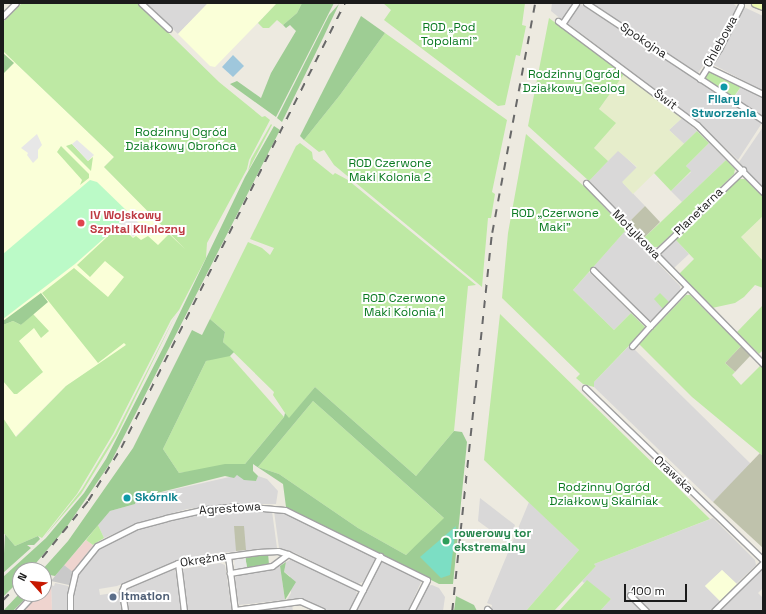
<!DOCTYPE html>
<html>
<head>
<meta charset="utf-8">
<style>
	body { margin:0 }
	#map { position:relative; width:766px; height:614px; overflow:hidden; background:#edeae0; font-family:"Space Grotesk",sans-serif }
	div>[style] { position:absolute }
	.residential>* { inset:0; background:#d9d8d8 }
	.commercial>* { inset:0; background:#efd4cf }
	.education>* { inset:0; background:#faffd8 }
	.religious>* { inset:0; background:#c9c9c9 }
	.construction>* { inset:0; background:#bfc2ac }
	.farmland>* { inset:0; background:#e6edcb }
	.grass>* { inset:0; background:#bee9a4 }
	.forest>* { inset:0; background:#9ecd94 }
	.park>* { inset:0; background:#bbfac7 }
	.pitch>* { inset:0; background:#7cdec4 }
	.parking>* { inset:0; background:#e7e7e7 }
	.water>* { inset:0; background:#9fc7dc }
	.roads { filter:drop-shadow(1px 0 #a2a2a2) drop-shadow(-1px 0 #a2a2a2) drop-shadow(0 1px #a2a2a2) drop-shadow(0 -1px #a2a2a2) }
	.street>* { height:5px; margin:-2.5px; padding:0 2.5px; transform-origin:2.5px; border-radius:2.5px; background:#fff }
	.secondary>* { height:7px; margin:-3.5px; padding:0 3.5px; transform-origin:3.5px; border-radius:3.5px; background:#eefab2 }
	.rail>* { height:1.5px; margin-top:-0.75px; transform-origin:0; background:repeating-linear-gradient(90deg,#696969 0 8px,transparent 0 16px) }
	.dots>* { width:11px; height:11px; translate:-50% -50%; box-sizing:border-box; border:2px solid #fff; border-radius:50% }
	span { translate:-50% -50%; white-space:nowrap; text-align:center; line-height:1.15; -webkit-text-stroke:4px #fff; paint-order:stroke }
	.park-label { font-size:12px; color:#097920 }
	.street-label { font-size:12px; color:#1b1b1b }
	.culture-label { font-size:12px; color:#0d838f; font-weight:700 }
	.left { translate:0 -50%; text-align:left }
	.health-label { font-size:12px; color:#be3a42; font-weight:700 }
	.leisure-label { font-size:12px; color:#27864d; font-weight:700 }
	.service-label { font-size:12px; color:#4e5e75; font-weight:700 }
	.frame { position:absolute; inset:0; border:4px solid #1b1b1b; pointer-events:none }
	.north { position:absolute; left:12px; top:562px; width:40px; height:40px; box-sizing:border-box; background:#fff; border:1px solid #a4a4a4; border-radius:50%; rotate:297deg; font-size:11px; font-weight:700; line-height:16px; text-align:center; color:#1b1b1b }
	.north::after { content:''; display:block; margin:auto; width:14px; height:18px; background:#c71800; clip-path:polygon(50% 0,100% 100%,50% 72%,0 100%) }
	.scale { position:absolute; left:624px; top:584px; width:63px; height:18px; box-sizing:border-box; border:2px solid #1b1b1b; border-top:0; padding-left:5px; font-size:12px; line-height:14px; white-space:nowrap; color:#1b1b1b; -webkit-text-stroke:3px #fff; paint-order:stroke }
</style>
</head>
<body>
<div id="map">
	<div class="residential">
		<i style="clip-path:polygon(146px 3px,208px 3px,178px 34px)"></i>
		<i style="clip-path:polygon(552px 3px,574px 3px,562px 20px,551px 11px)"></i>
		<i style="clip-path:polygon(579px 3px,762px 123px,738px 160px,698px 122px,566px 22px)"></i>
		<i style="clip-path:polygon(591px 3px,733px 3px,737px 7px,725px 33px,698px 73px)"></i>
		<i style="clip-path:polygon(746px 8px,763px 16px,763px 91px,714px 65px,742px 9px)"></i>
		<i style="clip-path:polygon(742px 85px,763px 98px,763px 117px,734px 98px)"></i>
		<i style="clip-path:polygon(682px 118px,697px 131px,684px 144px,669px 130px)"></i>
		<i style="clip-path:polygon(763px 127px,763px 188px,739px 162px)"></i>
		<i style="clip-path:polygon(709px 143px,726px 160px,682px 202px,671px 191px,691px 172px,686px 166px)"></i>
		<i style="clip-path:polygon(618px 150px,637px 168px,623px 183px,645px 206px,629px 222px,589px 181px)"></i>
		<i style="clip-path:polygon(626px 230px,680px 286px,680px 291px,669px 302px,659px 294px,663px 309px,653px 320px,647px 320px,594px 266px)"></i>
		<i style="clip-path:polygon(675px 239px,689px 254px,674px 268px,662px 256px,662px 252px)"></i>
		<i style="clip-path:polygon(589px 272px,631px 313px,614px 330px,573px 290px)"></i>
		<i style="clip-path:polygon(630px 345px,751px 464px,713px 502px,594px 387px,594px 382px)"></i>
		<i style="clip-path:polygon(238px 475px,256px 481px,258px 476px,267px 479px,278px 491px,276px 504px,237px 504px,187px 509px,142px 522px,104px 538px,98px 525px,110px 511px,135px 504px,137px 498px)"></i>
		<i style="clip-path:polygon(480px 498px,515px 525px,508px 543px,478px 521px)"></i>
		<i style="clip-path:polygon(529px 502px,579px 550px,526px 611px,494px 611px,491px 609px,492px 605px,487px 603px)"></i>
		<i style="clip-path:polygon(241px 510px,272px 511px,277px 548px,218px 553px,175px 562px,117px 586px,99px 589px,100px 595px,119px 592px,122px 611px,74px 611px,74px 591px,78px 576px,84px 564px,102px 547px,137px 530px,174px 519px,203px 513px)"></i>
		<i style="clip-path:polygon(274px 511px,288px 513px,373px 556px,375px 559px,363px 582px,358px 584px,295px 553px,279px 548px)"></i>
		<i style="clip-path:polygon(713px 518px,755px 560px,756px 565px,736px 584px,722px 570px,705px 586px,720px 601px,710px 611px,600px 611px,611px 599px,587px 581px,584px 583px,582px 581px,596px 566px,594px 564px)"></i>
		<i style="clip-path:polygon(292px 559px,356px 590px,357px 595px,349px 611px,328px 611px,301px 598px,287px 600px,291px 593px,290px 576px,284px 572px,286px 562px)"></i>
		<i style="clip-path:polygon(383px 561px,422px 580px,408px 611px,356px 611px,380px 562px)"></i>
		<i style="clip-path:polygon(220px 563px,225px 565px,232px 611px,187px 611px,181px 572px,183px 569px)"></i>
		<i style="clip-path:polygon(280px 566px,285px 600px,239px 605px,234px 580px,237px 575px,272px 570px)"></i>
		<i style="clip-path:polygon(175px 568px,182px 611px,128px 611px,126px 588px)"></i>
		<i style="clip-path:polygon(761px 569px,763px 569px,763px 588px,758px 593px,763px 598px,763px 611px,719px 611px)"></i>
		<i style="clip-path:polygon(55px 583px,68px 586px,68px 611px,52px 611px,51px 585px,54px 586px)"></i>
		<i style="clip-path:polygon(432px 585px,439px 588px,445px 597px,443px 611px,415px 611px,427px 586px)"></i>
		<i style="clip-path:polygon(292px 605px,293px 611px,254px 611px,275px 608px)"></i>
	</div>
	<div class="commercial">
		<i style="clip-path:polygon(86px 540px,93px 545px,73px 572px,64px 565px)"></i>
		<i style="clip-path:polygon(48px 584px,51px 585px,52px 611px,23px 611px,39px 594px,44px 594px)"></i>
	</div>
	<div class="education">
		<i style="clip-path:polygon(208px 3px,277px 3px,215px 67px,210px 66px,178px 34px)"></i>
		<i style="clip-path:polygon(3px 51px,114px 157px,104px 167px,201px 265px,183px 300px,113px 355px,66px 386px,15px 437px,3px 418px)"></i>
		<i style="clip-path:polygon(722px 570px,737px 584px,720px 601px,705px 586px)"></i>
	</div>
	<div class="religious">
		<i style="clip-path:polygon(64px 565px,73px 572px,69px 585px,51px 581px)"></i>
	</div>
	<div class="construction">
		<i style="clip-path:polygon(645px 206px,660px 222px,644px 238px,629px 222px)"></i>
		<i style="clip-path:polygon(741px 346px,751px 355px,735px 372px,725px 363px)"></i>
		<i style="clip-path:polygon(760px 453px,763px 456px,763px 548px,713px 502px)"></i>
		<i style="clip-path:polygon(234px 526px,244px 526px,246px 550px,236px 551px)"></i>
	</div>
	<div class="farmland">
		<i style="clip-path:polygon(624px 74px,682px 118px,669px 130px,684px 144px,633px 194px,622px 182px,637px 167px,618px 151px,608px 161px,594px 148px,615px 123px,599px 109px)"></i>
		<i style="clip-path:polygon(763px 216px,763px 261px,741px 237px)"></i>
	</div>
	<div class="grass">
		<i style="clip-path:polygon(22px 3px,138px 3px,219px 82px,262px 117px,265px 116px,270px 120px,249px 160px,247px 169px,207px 243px,206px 258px,179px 310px,171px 320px,113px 434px,77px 494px,42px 538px,38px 536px,15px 546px,5px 534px,3px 535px,3px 418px,16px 437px,66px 386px,126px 345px,124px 343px,98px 363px,42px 293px,74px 268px,108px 297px,124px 277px,105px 261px,90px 277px,77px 265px,120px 225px,133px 238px,136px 236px,141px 240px,148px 236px,158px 245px,169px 234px,185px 249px,104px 167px,114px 157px,3px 51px,3px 22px)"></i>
		<i style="clip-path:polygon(277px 3px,302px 3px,297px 13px,283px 25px,277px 20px,269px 28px,263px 28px,258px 23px)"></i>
		<i style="clip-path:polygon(383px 3px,525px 3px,522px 25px,526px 26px,520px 56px,516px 55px,505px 105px,498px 106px,384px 20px,391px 10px)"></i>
		<i style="clip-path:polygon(549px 18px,624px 74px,599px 109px,616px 123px,594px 148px,608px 161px,589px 181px,528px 126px)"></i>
		<i style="clip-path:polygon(385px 33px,507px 120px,492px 192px,495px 194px,491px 218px,488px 218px,482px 287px,334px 165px,324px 150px,319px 152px,304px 140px,340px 95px)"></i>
		<i style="clip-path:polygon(709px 71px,742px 85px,733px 98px,704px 78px)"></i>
		<i style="clip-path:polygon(271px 124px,272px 125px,248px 171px,251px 159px)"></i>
		<i style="clip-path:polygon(697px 131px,709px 143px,686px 166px,691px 171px,671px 191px,654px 173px)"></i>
		<i style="clip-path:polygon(526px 134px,588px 190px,626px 230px,573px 290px,614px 330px,631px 313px,646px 328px,594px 382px,594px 387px,583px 384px,576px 378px,580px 374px,502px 298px,508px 233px)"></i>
		<i style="clip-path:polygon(300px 143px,312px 152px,313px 159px,333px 175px,335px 173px,348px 180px,476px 285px,468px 286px,454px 431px,416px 476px,315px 387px,289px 419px,273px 395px,274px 392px,223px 342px,225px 332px,210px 319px,248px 242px,262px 248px,270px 255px,274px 248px,250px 239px,296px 146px)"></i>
		<i style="clip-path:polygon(72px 144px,88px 161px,93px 157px,91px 171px,66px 146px)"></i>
		<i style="clip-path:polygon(61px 146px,89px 174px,89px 178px,80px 185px,82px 180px,57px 152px)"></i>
		<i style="clip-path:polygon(726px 160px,735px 169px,734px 174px,658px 247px,653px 247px,644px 238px)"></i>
		<i style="clip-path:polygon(738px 179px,745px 179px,763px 197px,763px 216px,741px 237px,763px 261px,763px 288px,755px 285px,744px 297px,735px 303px,712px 308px,679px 274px,694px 259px,675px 239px)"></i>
		<i style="clip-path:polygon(660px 293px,669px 302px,663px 309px,654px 299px)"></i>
		<i style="clip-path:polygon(686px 295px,690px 295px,741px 346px,725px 363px,735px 372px,732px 375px,741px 385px,761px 365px,763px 367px,763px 456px,692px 397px,639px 344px)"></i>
		<i style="clip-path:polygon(763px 305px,763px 350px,759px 354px,737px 332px)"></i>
		<i style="clip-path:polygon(33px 314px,49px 331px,41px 338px,34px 328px,19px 341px,43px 372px,17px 394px,14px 394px,3px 381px,3px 325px,13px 321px,21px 325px)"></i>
		<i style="clip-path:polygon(176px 314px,117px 435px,81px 494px,44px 537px,82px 489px,115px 434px)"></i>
		<i style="clip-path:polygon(500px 314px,710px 519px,594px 564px,596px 566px,554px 611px,526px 611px,579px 550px,484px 460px)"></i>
		<i style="clip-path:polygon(221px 356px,230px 356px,284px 417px,245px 464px,179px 473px,163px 449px,206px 361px)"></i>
		<i style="clip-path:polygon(313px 401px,445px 519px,406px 555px,358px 528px,279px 474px,258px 467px)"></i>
		<i style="clip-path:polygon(98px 525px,104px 538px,93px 545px,86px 540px)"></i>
		<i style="clip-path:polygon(587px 580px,611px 599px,600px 611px,559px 611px)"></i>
	</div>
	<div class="forest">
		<i style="clip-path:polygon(302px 3px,334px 3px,276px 117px,230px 84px,237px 81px,261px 98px,271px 73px,296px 31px,290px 25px,286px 28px,283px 25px,297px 13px)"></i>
		<i style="clip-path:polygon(339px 4px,323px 38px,282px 122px,277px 118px,329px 15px)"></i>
		<i style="clip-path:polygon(361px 16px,385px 33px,340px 95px,304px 140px,300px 136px)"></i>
		<i style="clip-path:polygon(3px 53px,14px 63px,3px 74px)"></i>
		<i style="clip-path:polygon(274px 126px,280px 130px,111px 462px,66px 528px,30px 570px,20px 570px,20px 580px,3px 597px,3px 577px,46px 538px,84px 493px,106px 459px,164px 346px,245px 177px)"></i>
		<i style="clip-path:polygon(41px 293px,48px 302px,21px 325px,13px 321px,3px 325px,3px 321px)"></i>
		<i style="clip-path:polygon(evenodd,210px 319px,225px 332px,223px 342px,234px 352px,230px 356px,206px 361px,163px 449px,179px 473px,225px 464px,245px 464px,284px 417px,285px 413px,289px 418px,315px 387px,416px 476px,454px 431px,462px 432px,467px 442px,453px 584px,439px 584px,286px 507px,283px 484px,253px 464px,253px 471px,258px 476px,256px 481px,244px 480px,237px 475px,234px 478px,225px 476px,137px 498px,135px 504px,110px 511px,55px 576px,50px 575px,44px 580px,44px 570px,42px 570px,68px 541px,133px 448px,192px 330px,202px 335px,210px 319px,313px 401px,444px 518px,406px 555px,358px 528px,279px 474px,258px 467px,313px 401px)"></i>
		<i style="clip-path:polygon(5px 534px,15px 546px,38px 536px,40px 539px,34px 545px,27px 545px,31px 548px,3px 573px)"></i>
		<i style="clip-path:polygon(268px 553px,269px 565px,247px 568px,245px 555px)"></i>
		<i style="clip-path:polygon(286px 562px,284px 572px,296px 582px,285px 600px,280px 566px)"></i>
		<i style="clip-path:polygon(20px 593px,30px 594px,13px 611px,3px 611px)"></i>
		<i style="clip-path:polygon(456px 596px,474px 605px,477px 611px,454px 611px)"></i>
	</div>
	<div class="park">
		<i style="clip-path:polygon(90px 180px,97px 182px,129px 213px,128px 217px,75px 264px,3px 319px,3px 254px)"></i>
	</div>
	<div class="pitch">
		<i style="clip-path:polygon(456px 526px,450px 575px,441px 578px,420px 557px)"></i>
	</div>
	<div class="parking">
		<i style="clip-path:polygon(37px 134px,42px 145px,38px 150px,38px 158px,33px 163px,27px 155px,28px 153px,21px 148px)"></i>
		<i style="clip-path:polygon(77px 140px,94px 155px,88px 161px,72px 144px)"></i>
		<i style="clip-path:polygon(130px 215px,143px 227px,133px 237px,120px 224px)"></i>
		<i style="clip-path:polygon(245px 555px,247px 568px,235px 570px,234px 557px)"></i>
	</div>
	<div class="water">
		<i style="clip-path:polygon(233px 55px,244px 66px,233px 77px,222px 67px)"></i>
	</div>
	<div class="roads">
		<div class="street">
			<i style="left:141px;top:3px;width:38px;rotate:43deg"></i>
			<i style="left:586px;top:3px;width:212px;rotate:33.5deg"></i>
			<i style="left:3px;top:16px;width:18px;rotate:-45deg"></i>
			<i style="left:558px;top:21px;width:174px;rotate:36.8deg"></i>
			<i style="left:697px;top:125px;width:94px;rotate:45.4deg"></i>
			<i style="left:562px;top:24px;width:25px;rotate:-56deg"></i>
			<i style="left:707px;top:67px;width:62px;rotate:25.7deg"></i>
			<i style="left:700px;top:79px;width:36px;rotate:-58deg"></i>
			<i style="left:719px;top:49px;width:49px;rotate:-63.4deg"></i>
			<i style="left:586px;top:183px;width:253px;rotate:45.6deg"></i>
			<i style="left:655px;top:254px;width:122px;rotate:-43.7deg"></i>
			<i style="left:593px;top:270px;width:80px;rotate:44.5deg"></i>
			<i style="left:650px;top:326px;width:54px;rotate:-46.5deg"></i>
			<i style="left:632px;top:346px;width:27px;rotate:-48deg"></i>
			<i style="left:585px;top:388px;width:248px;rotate:44deg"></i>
			<i style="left:288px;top:554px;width:83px;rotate:25.6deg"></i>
			<i style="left:228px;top:556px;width:55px;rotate:82.7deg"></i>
			<i style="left:178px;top:563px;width:48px;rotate:82.9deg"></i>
			<i style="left:44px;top:584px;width:4px;rotate:-45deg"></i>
			<i style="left:630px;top:595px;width:23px;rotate:45deg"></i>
			<i style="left:487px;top:609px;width:3px;rotate:45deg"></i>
			<i style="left:235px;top:610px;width:66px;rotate:-7.9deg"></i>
			<i style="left:300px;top:601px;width:24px;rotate:24deg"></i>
			<i style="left:18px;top:611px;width:23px;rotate:-47deg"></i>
			<i style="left:70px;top:611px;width:16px;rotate:-90deg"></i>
			<i style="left:70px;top:595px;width:23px;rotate:-77deg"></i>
			<i style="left:75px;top:573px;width:35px;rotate:-51deg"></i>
			<i style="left:97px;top:546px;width:45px;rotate:-26.6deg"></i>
			<i style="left:137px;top:526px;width:30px;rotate:-15deg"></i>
			<i style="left:166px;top:518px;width:41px;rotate:-12.7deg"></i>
			<i style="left:206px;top:509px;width:34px;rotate:-5deg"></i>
			<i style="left:240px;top:506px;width:45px;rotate:5.1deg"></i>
			<i style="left:285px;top:510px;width:158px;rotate:26.2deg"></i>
			<i style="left:427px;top:580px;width:35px;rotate:117deg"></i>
			<i style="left:125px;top:611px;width:20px;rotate:-99deg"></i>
			<i style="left:122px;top:591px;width:5px;rotate:-68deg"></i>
			<i style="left:124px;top:586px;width:59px;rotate:-23.1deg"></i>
			<i style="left:178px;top:563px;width:81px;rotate:-7.8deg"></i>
			<i style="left:258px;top:552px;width:20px;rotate:-3deg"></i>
			<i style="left:278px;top:551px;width:10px;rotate:17deg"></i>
			<i style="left:288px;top:554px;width:20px;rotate:143deg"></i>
			<i style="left:272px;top:566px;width:43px;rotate:170.5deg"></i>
			<i style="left:352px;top:611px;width:62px;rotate:-63deg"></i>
			<i style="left:714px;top:611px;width:69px;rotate:-44.4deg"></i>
		</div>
		<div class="secondary">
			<i style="left:755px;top:3px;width:9px;rotate:21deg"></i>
		</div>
	</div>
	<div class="rail">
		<i style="left:32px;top:570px;width:89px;rotate:-50.9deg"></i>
		<i style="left:88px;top:501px;width:62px;rotate:-58.1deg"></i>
		<i style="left:121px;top:448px;width:498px;rotate:-63.3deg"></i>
		<i style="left:3px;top:600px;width:24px;rotate:-45deg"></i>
		<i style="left:452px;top:611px;width:380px;rotate:-84deg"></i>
		<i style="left:492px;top:233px;width:234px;rotate:-79.4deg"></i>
	</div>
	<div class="dots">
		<i style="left:724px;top:87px;background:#0f9aa8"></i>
		<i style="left:81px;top:223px;background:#e0444e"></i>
		<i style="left:127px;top:498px;background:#0f9aa8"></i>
		<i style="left:446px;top:541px;background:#2e9e5b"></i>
		<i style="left:113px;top:597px;background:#5c6f8a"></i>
	</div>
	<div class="park-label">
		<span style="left:449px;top:35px">ROD „Pod<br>Topolami”</span>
		<span style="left:574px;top:82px">Rodzinny Ogród<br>Działkowy Geolog</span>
		<span style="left:181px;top:140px">Rodzinny Ogród<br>Działkowy Obrońca</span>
		<span style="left:390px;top:171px">ROD Czerwone<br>Maki Kolonia 2</span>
		<span style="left:555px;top:221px">ROD „Czerwone<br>Maki”</span>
		<span style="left:404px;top:306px">ROD Czerwone<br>Maki Kolonia 1</span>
		<span style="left:604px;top:495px">Rodzinny Ogród<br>Działkowy Skalniak</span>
	</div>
	<div class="street-label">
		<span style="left:643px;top:41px;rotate:34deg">Spokojna</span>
		<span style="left:721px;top:42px;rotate:-61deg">Chlebowa</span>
		<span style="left:665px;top:100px;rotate:37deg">Świt</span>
		<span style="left:699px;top:212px;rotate:-44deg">Planetarna</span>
		<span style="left:636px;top:235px;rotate:46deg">Motylkowa</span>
		<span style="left:673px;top:475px;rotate:43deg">Orawska</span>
		<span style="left:230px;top:509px;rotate:-4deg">Agrestowa</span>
		<span style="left:203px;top:560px;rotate:-9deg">Okrężna</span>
	</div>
	<div class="culture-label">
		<span style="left:724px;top:107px">Filary<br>Stworzenia</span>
		<span class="left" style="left:135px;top:498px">Skórnik</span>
	</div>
	<div class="health-label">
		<span class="left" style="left:90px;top:223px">IV Wojskowy<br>Szpital Kliniczny</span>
	</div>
	<div class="leisure-label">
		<span class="left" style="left:454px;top:541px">rowerowy tor<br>ekstremalny</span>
	</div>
	<div class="service-label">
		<span class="left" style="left:121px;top:597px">Itmation</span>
	</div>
	<div class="frame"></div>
	<div class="north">N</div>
	<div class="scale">100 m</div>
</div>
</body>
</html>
